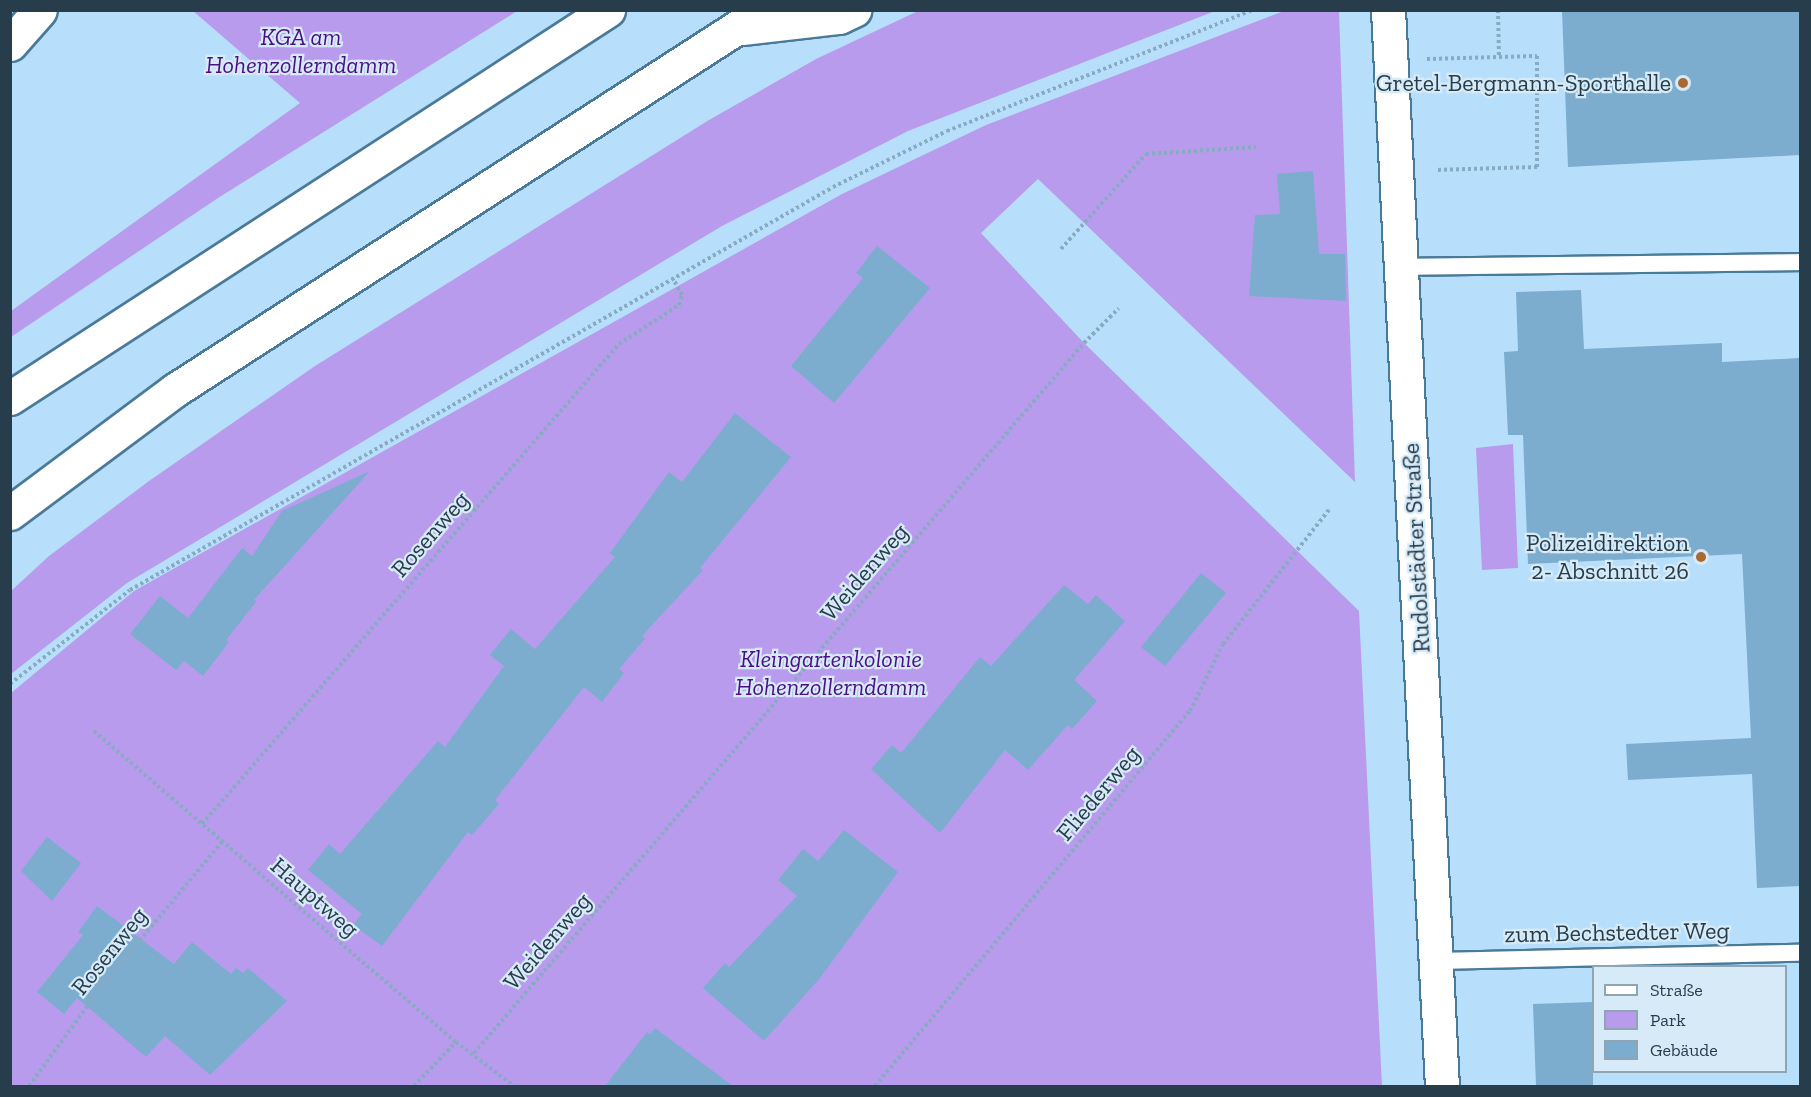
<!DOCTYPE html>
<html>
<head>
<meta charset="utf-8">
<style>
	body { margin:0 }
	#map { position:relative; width:1811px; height:1097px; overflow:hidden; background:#b7dffc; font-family:"Zilla Slab",serif }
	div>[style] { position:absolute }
	.green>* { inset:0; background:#b89bed }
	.building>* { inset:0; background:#7cadcf }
	.path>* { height:4px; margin-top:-2px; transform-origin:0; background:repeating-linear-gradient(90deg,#88aac2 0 3px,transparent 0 6px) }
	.roads { filter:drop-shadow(2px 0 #4a7a9a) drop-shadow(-2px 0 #4a7a9a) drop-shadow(0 2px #4a7a9a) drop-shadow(0 -2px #4a7a9a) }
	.lane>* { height:16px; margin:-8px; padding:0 8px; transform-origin:8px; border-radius:8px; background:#fff }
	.street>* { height:33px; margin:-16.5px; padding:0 16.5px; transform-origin:16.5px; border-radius:16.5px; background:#fff }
	.secondary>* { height:33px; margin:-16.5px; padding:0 16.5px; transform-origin:16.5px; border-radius:16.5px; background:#fff }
	.highway>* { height:33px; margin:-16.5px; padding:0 16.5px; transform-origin:16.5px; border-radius:16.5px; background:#fff }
	.dots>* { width:16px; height:16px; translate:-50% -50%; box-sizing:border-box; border:3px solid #d6eaf8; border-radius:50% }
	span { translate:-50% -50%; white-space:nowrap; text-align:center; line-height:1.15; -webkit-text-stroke:4.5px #d6eaf8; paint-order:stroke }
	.park-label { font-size:24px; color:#4c0f87; font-style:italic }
	.poi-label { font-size:24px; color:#283d4b }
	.right { translate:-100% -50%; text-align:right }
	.street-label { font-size:24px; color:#283d4b }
	.frame { position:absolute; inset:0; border:12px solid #283d4b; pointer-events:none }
	.legend { position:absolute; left:1592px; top:965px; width:195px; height:108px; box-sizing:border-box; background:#d6eaf8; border:2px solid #90a5b3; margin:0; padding:8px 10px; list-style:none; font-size:18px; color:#283d4b }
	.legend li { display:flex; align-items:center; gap:12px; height:30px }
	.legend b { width:30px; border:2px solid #90a5b3 }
</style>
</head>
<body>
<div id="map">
	<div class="green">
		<i style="clip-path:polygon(193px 11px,517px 11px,218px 198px,11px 337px,11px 311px,300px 103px)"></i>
		<i style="clip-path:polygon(918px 11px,1215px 11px,908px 131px,722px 226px,127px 583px,11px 674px,11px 591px,49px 556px,149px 481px,315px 366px,709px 120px,816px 59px)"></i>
		<i style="clip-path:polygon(1284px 11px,1339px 11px,1355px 482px,1038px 179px,981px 233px,1084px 343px,1359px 611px,1382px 1086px,11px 1086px,11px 693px,134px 591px,842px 194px,986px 125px)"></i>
		<i style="clip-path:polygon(1513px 444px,1518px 568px,1482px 570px,1476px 448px)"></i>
	</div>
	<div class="building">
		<i style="clip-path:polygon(1562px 10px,1800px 10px,1800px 155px,1568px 167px)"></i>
		<i style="clip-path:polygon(1313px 171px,1319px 254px,1345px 254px,1346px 301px,1249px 296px,1255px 215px,1280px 214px,1277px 174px)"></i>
		<i style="clip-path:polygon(877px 246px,930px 288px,834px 403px,791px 366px,863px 278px,856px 273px)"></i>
		<i style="clip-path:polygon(1581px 290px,1584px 349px,1722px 343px,1722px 362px,1800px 358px,1800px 886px,1757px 888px,1752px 774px,1628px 780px,1626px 744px,1751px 738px,1742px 554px,1528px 564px,1523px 435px,1508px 435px,1504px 352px,1518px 351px,1516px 292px)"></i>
		<i style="clip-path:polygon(735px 413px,791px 457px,700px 568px,703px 570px,642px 636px,645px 639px,619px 669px,624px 673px,602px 702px,584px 687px,495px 800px,499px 804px,472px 835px,468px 832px,382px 946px,353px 925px,362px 914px,308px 870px,329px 844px,340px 854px,438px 741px,445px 747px,504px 666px,490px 655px,511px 629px,535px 649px,615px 557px,610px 553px,669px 472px,682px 482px)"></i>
		<i style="clip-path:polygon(370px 471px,254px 600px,257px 601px,226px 640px,229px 642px,203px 676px,184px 661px,176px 670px,130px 634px,160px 596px,188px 618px,242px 548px,252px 556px,282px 511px)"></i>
		<i style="clip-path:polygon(1201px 573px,1226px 593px,1165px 666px,1141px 647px)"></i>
		<i style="clip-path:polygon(1064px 585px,1088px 604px,1096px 595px,1125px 621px,1074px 680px,1097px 701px,1072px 729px,1068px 725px,1028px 770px,1005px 750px,940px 833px,871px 769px,892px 745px,901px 753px,980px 657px,991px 666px)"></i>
		<i style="clip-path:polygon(844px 830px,898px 872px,820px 978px,764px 1041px,703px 988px,725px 963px,729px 967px,797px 896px,778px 880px,803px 849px,818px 861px)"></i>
		<i style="clip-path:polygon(47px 837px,81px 863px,52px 901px,21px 871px)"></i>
		<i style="clip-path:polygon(97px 906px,174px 964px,192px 942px,231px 974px,236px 968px,243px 973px,248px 968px,287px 1001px,210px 1075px,165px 1036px,146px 1057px,77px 998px,64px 1014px,37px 992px,83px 935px,78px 932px)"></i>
		<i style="clip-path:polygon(1593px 1002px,1593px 1086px,1536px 1086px,1533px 1004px)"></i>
		<i style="clip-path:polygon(655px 1028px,733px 1086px,605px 1086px,647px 1032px,650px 1034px)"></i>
	</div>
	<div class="path">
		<i style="left:1498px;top:10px;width:47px;rotate:88.8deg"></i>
		<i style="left:1427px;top:59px;width:110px;rotate:-1.6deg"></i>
		<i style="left:1537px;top:56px;width:111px;rotate:90deg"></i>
		<i style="left:1537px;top:167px;width:102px;rotate:178.3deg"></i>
		<i style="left:1061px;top:249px;width:127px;rotate:-48.2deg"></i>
		<i style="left:1146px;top:154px;width:110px;rotate:-3.6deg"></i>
		<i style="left:10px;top:684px;width:152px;rotate:-38.1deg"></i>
		<i style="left:130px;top:590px;width:810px;rotate:-29.82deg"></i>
		<i style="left:833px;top:187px;width:127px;rotate:-26.2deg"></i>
		<i style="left:947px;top:131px;width:328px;rotate:-21.6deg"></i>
		<i style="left:94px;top:731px;width:477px;rotate:40.7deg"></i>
		<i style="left:456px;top:1042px;width:73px;rotate:37.2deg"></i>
		<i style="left:202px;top:824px;width:636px;rotate:-49.02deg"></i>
		<i style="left:619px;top:344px;width:72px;rotate:-33deg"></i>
		<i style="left:679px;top:305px;width:10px;rotate:-73deg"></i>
		<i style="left:682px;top:295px;width:18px;rotate:-119deg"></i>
		<i style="left:474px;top:1053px;width:936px;rotate:-49.33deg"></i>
		<i style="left:1084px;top:343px;width:49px;rotate:-45deg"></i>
		<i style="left:29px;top:1086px;width:129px;rotate:-53.8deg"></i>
		<i style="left:105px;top:982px;width:184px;rotate:-50.1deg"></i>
		<i style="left:414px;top:1086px;width:61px;rotate:-46.3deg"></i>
		<i style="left:875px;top:1086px;width:490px;rotate:-50deg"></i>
		<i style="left:1190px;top:711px;width:75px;rotate:-63.8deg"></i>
		<i style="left:1223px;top:644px;width:171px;rotate:-51.7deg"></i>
	</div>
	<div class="roads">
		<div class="lane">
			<i style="left:1398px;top:267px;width:402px;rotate:-0.7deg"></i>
			<i style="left:1434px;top:961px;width:366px;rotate:-1.3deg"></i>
		</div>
		<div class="street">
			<i style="left:10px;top:44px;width:45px;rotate:-48.6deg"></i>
		</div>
		<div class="secondary">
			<i style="left:1388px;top:10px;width:1077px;rotate:87.13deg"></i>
		</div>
		<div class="highway">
			<i style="left:742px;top:28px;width:98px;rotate:-6.5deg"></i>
			<i style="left:839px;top:17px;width:17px;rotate:-25deg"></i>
			<i style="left:10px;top:398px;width:713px;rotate:-32.98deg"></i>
			<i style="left:10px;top:513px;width:206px;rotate:-36.7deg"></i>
			<i style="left:175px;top:390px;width:701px;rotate:-32.83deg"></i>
		</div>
	</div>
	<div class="dots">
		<i style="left:1683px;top:83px;background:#a96a31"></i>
		<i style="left:1701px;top:557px;background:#a96a31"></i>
	</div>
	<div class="park-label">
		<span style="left:301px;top:51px">KGA am<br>Hohenzollerndamm</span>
		<span style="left:831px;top:673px">Kleingartenkolonie<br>Hohenzollerndamm</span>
	</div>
	<div class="poi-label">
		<span class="right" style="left:1671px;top:83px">Gretel-Bergmann-Sporthalle</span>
		<span class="right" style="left:1689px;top:557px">Polizeidirektion<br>2- Abschnitt 26</span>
	</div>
	<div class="street-label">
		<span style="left:430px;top:534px;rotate:-49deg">Rosenweg</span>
		<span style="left:1416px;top:548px;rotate:-93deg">Rudolstädter Straße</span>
		<span style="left:864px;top:572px;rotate:-49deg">Weidenweg</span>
		<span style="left:1098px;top:793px;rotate:-50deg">Fliederweg</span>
		<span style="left:315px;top:897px;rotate:41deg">Hauptweg</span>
		<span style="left:1617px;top:932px;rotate:-1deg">zum Bechstedter Weg</span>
		<span style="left:547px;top:941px;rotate:-49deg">Weidenweg</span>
		<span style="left:109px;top:951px;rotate:-51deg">Rosenweg</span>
	</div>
	<div class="frame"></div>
	<ul class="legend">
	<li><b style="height:8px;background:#fff"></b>Straße</li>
	<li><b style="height:16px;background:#b89bed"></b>Park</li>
	<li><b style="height:16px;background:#7cadcf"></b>Gebäude</li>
	</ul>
</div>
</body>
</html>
